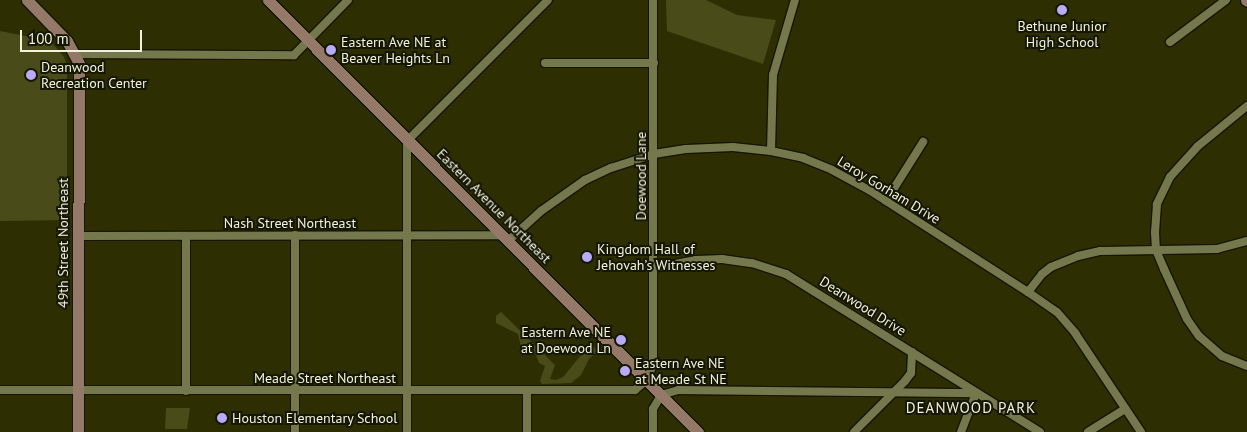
<!DOCTYPE html>
<html>
<head>
<meta charset="utf-8">
<style>
	body { margin:0 }
	#map { position:relative; width:1247px; height:432px; overflow:hidden; background:#2d2e02; font-family:"PT Sans",sans-serif }
	div>[style] { position:absolute }
	.green>* { inset:0; background:#494c19 }
	.roads { filter:drop-shadow(1px 0 #151600) drop-shadow(-1px 0 #151600) drop-shadow(0 1px #151600) drop-shadow(0 -1px #151600) }
	.street>* { height:8px; margin:-4px; padding:0 4px; transform-origin:4px; border-radius:4px; background:#75784d }
	.secondary>* { height:11px; margin:-5.5px; padding:0 5.5px; transform-origin:5.5px; border-radius:5.5px; background:#947968 }
	.dots>* { width:14px; height:14px; translate:-50% -50%; box-sizing:border-box; border:2px solid #151605; border-radius:50% }
	span { translate:-50% -50%; white-space:nowrap; text-align:center; line-height:1.15; -webkit-text-stroke:4px #151605; paint-order:stroke }
	.poi-label { font-size:14px; color:#f0f2db }
	.left { translate:0 -50%; text-align:left }
	.right { translate:-100% -50%; text-align:right }
	.street-label { font-size:14px; color:#f0f2db }
	.neighbourhood-label { font-size:15px; color:#f0f2db; letter-spacing:1px }
	.scale { position:absolute; left:20px; top:30px; width:122px; height:22px; box-sizing:border-box; border:2px solid #f0f2db; border-top:0; padding-left:6px; font-size:15px; line-height:18px; white-space:nowrap; color:#f0f2db; -webkit-text-stroke:4px #151605; paint-order:stroke }
</style>
</head>
<body>
<div id="map">
	<div class="green">
		<i style="clip-path:polygon(666px 0,706px 0,737px 15px,776px 20px,763px 64px,667px 31px)"></i>
		<i style="clip-path:polygon(0 31px,40px 39px,46px 36px,64px 57px,67px 65px,67px 220px,0 221px)"></i>
		<i style="clip-path:polygon(501px 312px,555px 365px,550px 379px,556px 380px,563px 377px,591px 343px,597px 351px,589px 359px,581px 375px,571px 383px,542px 384px,540px 381px,545px 366px,539px 363px,536px 355px,521px 347px,518px 334px,496px 323px,496px 316px)"></i>
		<i style="clip-path:polygon(166px 408px,190px 408px,187px 429px,165px 429px)"></i>
	</div>
	<div class="roads">
		<div class="street">
			<i style="left:1170px;top:42px;width:70px;rotate:-36.9deg"></i>
			<i style="left:76px;top:54px;width:218px;rotate:0.3deg"></i>
			<i style="left:294px;top:55px;width:77px;rotate:-45.5deg"></i>
			<i style="left:545px;top:63px;width:109px"></i>
			<i style="left:1247px;top:106px;width:63px;rotate:140.8deg"></i>
			<i style="left:1198px;top:146px;width:42px;rotate:132.1deg"></i>
			<i style="left:1170px;top:177px;width:30px;rotate:116deg"></i>
			<i style="left:1157px;top:204px;width:28px;rotate:94deg"></i>
			<i style="left:1155px;top:232px;width:18px;rotate:87deg"></i>
			<i style="left:1156px;top:250px;width:21px;rotate:67deg"></i>
			<i style="left:1164px;top:269px;width:55px;rotate:65.3deg"></i>
			<i style="left:1187px;top:319px;width:21px;rotate:55deg"></i>
			<i style="left:1199px;top:336px;width:30px;rotate:41deg"></i>
			<i style="left:1222px;top:356px;width:27px;rotate:22deg"></i>
			<i style="left:771px;top:151px;width:76px;rotate:-88.5deg"></i>
			<i style="left:773px;top:75px;width:78px;rotate:-73.7deg"></i>
			<i style="left:886px;top:201px;width:70px;rotate:-57.9deg"></i>
			<i style="left:78px;top:236px;width:424px;rotate:-0.1deg"></i>
			<i style="left:186px;top:236px;width:155px;rotate:90deg"></i>
			<i style="left:508px;top:241px;width:45px;rotate:-42.3deg"></i>
			<i style="left:541px;top:211px;width:54px;rotate:-35.2deg"></i>
			<i style="left:585px;top:180px;width:29px;rotate:-25deg"></i>
			<i style="left:611px;top:168px;width:45px;rotate:-18deg"></i>
			<i style="left:654px;top:154px;width:32px;rotate:-9deg"></i>
			<i style="left:686px;top:149px;width:47px;rotate:-2.4deg"></i>
			<i style="left:733px;top:147px;width:38px;rotate:6deg"></i>
			<i style="left:771px;top:151px;width:33px;rotate:12deg"></i>
			<i style="left:803px;top:158px;width:31px;rotate:22deg"></i>
			<i style="left:832px;top:170px;width:42px;rotate:28.4deg"></i>
			<i style="left:869px;top:190px;width:189px;rotate:32.7deg"></i>
			<i style="left:1028px;top:292px;width:35px;rotate:35deg"></i>
			<i style="left:1057px;top:312px;width:28px;rotate:49deg"></i>
			<i style="left:1075px;top:333px;width:119px;rotate:56.3deg"></i>
			<i style="left:654px;top:268px;width:43px;rotate:-10.8deg"></i>
			<i style="left:696px;top:260px;width:26px;rotate:-2deg"></i>
			<i style="left:722px;top:259px;width:30px;rotate:8deg"></i>
			<i style="left:752px;top:263px;width:36px;rotate:18deg"></i>
			<i style="left:786px;top:274px;width:299px;rotate:31.9deg"></i>
			<i style="left:1028px;top:292px;width:23px;rotate:-52deg"></i>
			<i style="left:1042px;top:274px;width:11px;rotate:-38deg"></i>
			<i style="left:1051px;top:267px;width:29px;rotate:-22deg"></i>
			<i style="left:1078px;top:256px;width:23px;rotate:-13deg"></i>
			<i style="left:1100px;top:251px;width:117px;rotate:-1deg"></i>
			<i style="left:1217px;top:249px;width:31px;rotate:-15deg"></i>
			<i style="left:0;top:390px;width:635px"></i>
			<i style="left:635px;top:390px;width:16px;rotate:-40deg"></i>
			<i style="left:647px;top:380px;width:17px;rotate:-69deg"></i>
			<i style="left:653px;top:364px;width:364px;rotate:-90deg"></i>
			<i style="left:527px;top:391px;width:41px;rotate:90deg"></i>
			<i style="left:295px;top:432px;width:197px;rotate:-90deg"></i>
			<i style="left:407px;top:432px;width:291px;rotate:-90deg"></i>
			<i style="left:407px;top:141px;width:199px;rotate:-45deg"></i>
			<i style="left:653px;top:432px;width:23px;rotate:-90deg"></i>
			<i style="left:653px;top:409px;width:16px;rotate:-60deg"></i>
			<i style="left:661px;top:395px;width:19px;rotate:-16deg"></i>
			<i style="left:679px;top:390px;width:297px;rotate:0.6deg"></i>
			<i style="left:976px;top:393px;width:42px;rotate:111deg"></i>
			<i style="left:854px;top:432px;width:72px;rotate:-45deg"></i>
			<i style="left:905px;top:381px;width:10px;rotate:-53deg"></i>
			<i style="left:911px;top:373px;width:21px;rotate:-87deg"></i>
			<i style="left:1088px;top:432px;width:44px;rotate:-31.9deg"></i>
		</div>
		<div class="secondary">
			<i style="left:27px;top:0;width:57px;rotate:45.7deg"></i>
			<i style="left:67px;top:41px;width:26px;rotate:62deg"></i>
			<i style="left:79px;top:64px;width:368px;rotate:90.2deg"></i>
			<i style="left:268px;top:0;width:610px;rotate:45.13deg"></i>
			<i style="left:1246px;top:0;width:1px;rotate:45deg"></i>
		</div>
	</div>
	<div class="dots">
		<i style="left:1062px;top:10px;background:#b8abf7"></i>
		<i style="left:331px;top:50px;background:#b8abf7"></i>
		<i style="left:31px;top:75px;background:#b8abf7"></i>
		<i style="left:587px;top:257px;background:#b8abf7"></i>
		<i style="left:621px;top:340px;background:#b8abf7"></i>
		<i style="left:625px;top:371px;background:#b8abf7"></i>
		<i style="left:222px;top:418px;background:#b8abf7"></i>
	</div>
	<div class="poi-label">
		<span style="left:1062px;top:34px">Bethune Junior<br>High School</span>
		<span class="left" style="left:341px;top:50px">Eastern Ave NE at<br>Beaver Heights Ln</span>
		<span class="left" style="left:41px;top:75px">Deanwood<br>Recreation Center</span>
		<span class="left" style="left:597px;top:257px">Kingdom Hall of<br>Jehovah’s Witnesses</span>
		<span class="right" style="left:611px;top:340px">Eastern Ave NE<br>at Doewood Ln</span>
		<span class="left" style="left:635px;top:371px">Eastern Ave NE<br>at Meade St NE</span>
		<span class="left" style="left:232px;top:418px">Houston Elementary School</span>
	</div>
	<div class="street-label">
		<span style="left:641px;top:176px;rotate:-90deg">Doewood Lane</span>
		<span style="left:889px;top:190px;rotate:31deg">Leroy Gorham Drive</span>
		<span style="left:494px;top:206px;rotate:45deg">Eastern Avenue Northeast</span>
		<span style="left:290px;top:223px">Nash Street Northeast</span>
		<span style="left:63px;top:243px;rotate:-90deg">49th Street Northeast</span>
		<span style="left:863px;top:306px;rotate:32deg">Deanwood Drive</span>
		<span style="left:325px;top:378px">Meade Street Northeast</span>
	</div>
	<div class="neighbourhood-label">
		<span style="left:971px;top:408px">DEANWOOD PARK</span>
	</div>
	<div class="scale">100 m</div>
</div>
</body>
</html>
